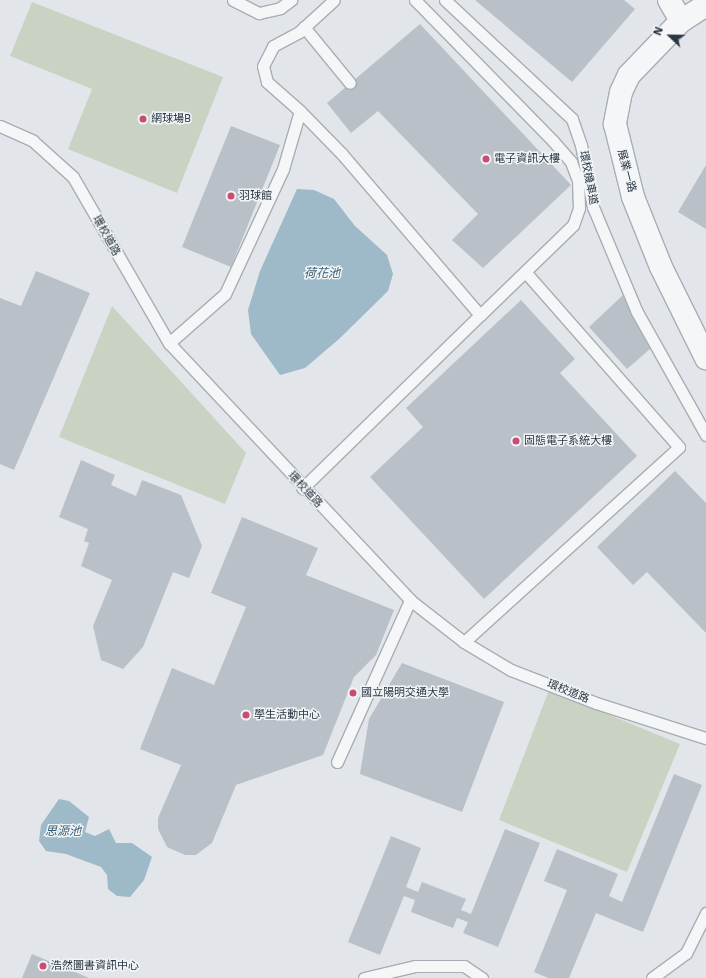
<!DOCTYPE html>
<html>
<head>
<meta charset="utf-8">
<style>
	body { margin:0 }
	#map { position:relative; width:706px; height:978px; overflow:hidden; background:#e2e6ea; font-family:"Work Sans","Noto Sans TC",sans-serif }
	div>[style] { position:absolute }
	.green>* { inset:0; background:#cad3c3 }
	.water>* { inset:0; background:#9eb9c8 }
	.building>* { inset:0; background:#b9c0c7 }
	.roads { filter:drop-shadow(1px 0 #a7aeb4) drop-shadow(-1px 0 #a7aeb4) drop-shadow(0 1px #a7aeb4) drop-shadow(0 -1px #a7aeb4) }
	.lane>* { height:11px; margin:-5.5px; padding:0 5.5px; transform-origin:5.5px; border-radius:5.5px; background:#f5f6f8 }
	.street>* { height:22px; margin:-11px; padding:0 11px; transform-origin:11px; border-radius:11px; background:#f5f6f8 }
	.dots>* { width:11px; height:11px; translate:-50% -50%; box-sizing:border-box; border:2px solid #f2f5f7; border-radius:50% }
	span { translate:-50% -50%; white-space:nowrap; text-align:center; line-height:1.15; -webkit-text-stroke:3px #f2f5f7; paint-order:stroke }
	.poi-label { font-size:11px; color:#2a3641 }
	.left { translate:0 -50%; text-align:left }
	.street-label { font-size:11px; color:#2a3641 }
	.water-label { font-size:12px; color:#365b74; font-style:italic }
	.north { position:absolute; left:650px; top:16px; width:40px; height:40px; -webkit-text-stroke:3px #f2f5f7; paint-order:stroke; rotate:292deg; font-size:11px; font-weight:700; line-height:16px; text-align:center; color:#2a3641 }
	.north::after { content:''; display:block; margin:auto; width:14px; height:18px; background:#2a3641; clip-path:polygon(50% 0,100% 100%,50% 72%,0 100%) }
</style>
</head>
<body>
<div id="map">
	<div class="green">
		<i style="clip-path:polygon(32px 2px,223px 77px,177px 193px,68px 149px,92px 89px,10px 56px)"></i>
		<i style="clip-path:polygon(112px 306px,246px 453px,225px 504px,59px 437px)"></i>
		<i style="clip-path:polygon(549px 690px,680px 744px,627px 872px,499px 820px)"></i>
	</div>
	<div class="water">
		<i style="clip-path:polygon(297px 189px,314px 190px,334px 199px,355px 226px,387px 255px,393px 274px,388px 291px,339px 339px,305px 368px,280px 375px,251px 334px,248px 310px,260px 271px)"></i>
		<i style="clip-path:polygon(59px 799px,69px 801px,89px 817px,85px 832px,95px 836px,109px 829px,116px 843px,132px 843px,152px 857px,144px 880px,130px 897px,117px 896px,108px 889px,107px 875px,101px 867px,66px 854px,46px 851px,39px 841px,41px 825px)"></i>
	</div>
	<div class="building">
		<i style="clip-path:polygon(475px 0,624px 0,635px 9px,572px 82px)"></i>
		<i style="clip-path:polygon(420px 24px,571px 185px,483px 268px,452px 240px,478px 214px,378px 111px,351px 133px,327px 103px)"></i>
		<i style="clip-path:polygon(231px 126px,280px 145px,231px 267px,182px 247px)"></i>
		<i style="clip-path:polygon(706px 165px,706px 229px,678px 212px)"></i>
		<i style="clip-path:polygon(36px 271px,90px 293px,14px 470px,0 464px,0 298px,21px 306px)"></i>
		<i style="clip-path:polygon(623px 295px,650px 349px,627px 369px,589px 327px)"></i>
		<i style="clip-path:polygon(521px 300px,575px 359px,560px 373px,637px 456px,484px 599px,370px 477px,423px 427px,406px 408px)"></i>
		<i style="clip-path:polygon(81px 460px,115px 475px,111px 485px,136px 496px,142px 480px,181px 495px,202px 546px,189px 578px,173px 572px,143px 647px,123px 669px,101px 660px,93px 626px,112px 580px,81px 566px,89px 543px,84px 541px,88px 529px,59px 517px)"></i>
		<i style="clip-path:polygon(675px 471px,706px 503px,706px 633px,647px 572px,633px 585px,597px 547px)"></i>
		<i style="clip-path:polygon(242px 517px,318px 548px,306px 575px,394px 610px,376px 655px,354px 677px,323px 755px,236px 785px,212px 843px,196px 855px,185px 855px,167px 847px,158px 829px,158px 818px,181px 765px,140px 749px,172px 668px,214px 685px,246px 607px,211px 593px)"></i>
		<i style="clip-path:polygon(402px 663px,504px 702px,462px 812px,360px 774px,369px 719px)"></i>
		<i style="clip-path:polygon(674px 774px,702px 785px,643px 932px,596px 913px,569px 978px,548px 978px,534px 972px,567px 890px,544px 881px,557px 849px,618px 874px,609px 896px,622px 902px)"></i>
		<i style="clip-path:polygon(505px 829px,540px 843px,498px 947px,463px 933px,468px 922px,457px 918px,453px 928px,411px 912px,415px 900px,404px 896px,380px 955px,348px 942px,391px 836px,421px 848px,406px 887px,418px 892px,422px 882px,466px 899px,461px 910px,471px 914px)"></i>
		<i style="clip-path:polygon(32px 954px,89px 978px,22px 978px)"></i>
	</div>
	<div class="roads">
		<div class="lane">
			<i style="left:233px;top:0;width:29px;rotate:27deg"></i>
			<i style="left:259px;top:13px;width:22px;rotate:-13deg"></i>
			<i style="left:280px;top:8px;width:14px;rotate:-36deg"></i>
			<i style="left:415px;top:0;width:197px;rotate:45.6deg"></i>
			<i style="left:553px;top:141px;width:28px;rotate:49deg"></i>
			<i style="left:571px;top:162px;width:19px;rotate:69deg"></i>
			<i style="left:578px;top:180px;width:28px;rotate:88deg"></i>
			<i style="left:579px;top:208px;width:18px;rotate:109deg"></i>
			<i style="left:573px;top:225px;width:129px;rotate:135.9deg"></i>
			<i style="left:445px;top:0;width:174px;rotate:43.1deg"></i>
			<i style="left:572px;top:119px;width:28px;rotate:71deg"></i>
			<i style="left:581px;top:145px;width:63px;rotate:79deg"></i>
			<i style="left:593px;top:207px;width:114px;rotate:67.3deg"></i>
			<i style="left:637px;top:312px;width:141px;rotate:60.7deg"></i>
			<i style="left:304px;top:27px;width:72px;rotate:50.6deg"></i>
			<i style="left:300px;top:111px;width:44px;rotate:-138.7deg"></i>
			<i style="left:267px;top:82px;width:16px;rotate:-104deg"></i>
			<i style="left:263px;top:66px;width:22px;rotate:-63deg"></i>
			<i style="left:273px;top:46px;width:30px;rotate:-28deg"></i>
			<i style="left:299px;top:32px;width:47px;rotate:-42.4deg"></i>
			<i style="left:0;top:126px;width:36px;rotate:24deg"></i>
			<i style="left:33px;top:141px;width:54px;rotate:42deg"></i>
			<i style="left:73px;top:177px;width:192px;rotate:60deg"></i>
			<i style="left:169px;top:343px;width:352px;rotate:46.8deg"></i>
			<i style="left:410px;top:600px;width:68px;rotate:37.9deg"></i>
			<i style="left:464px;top:642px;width:55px;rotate:30.8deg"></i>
			<i style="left:511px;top:670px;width:91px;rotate:21.2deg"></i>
			<i style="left:596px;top:703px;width:115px;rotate:17.7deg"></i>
			<i style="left:169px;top:343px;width:74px;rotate:-41.2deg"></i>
			<i style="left:225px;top:294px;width:138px;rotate:-65.1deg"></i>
			<i style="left:283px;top:169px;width:60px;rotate:-73.7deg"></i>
			<i style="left:300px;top:111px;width:60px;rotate:45.7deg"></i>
			<i style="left:342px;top:154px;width:212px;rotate:49.4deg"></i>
			<i style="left:480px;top:315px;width:248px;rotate:135.7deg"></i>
			<i style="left:464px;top:642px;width:290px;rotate:-42.2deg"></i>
			<i style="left:679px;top:447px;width:233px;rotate:-131.3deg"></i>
			<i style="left:337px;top:762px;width:178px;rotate:-65.7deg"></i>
			<i style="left:364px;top:978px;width:52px;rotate:-13.2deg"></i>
			<i style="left:415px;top:966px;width:49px"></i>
			<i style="left:464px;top:966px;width:22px;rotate:34deg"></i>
			<i style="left:652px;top:978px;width:42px;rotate:-36.3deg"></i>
			<i style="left:686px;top:953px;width:45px;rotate:-63.4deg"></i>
		</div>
		<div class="street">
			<i style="left:669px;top:0;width:24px;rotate:60deg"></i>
			<i style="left:706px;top:5px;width:30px;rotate:147deg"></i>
			<i style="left:681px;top:21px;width:75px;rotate:133.9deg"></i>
			<i style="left:629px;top:75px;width:19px;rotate:115deg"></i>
			<i style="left:621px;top:92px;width:33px;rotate:101deg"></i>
			<i style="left:615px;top:124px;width:75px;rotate:76.1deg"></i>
			<i style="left:633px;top:197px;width:75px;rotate:68.2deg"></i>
			<i style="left:661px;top:267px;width:102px;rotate:63.7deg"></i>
		</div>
	</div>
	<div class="dots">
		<i style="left:143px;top:119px;background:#ca4c71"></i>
		<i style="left:486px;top:159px;background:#ca4c71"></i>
		<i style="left:231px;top:196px;background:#ca4c71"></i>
		<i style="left:516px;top:441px;background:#ca4c71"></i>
		<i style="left:353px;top:693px;background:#ca4c71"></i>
		<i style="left:246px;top:715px;background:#ca4c71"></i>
		<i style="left:43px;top:966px;background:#ca4c71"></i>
	</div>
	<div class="poi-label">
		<span class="left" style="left:151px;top:119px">網球場B</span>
		<span class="left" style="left:494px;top:159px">電子資訊大樓</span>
		<span class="left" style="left:239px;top:196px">羽球館</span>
		<span class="left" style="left:524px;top:441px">固態電子系統大樓</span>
		<span class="left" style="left:361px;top:693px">國立陽明交通大學</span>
		<span class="left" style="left:254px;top:715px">學生活動中心</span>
		<span class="left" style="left:51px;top:966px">浩然圖書資訊中心</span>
	</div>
	<div class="street-label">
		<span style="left:626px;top:171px;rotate:75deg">展業一路</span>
		<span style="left:588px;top:178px;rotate:79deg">環校機車道</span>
		<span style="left:106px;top:236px;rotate:61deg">環校道路</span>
		<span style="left:305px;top:490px;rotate:47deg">環校道路</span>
		<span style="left:568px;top:692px;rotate:22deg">環校道路</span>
	</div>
	<div class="water-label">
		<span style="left:322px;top:274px">荷花池</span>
		<span style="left:63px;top:832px">思源池</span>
	</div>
	<div class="north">N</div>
</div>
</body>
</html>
